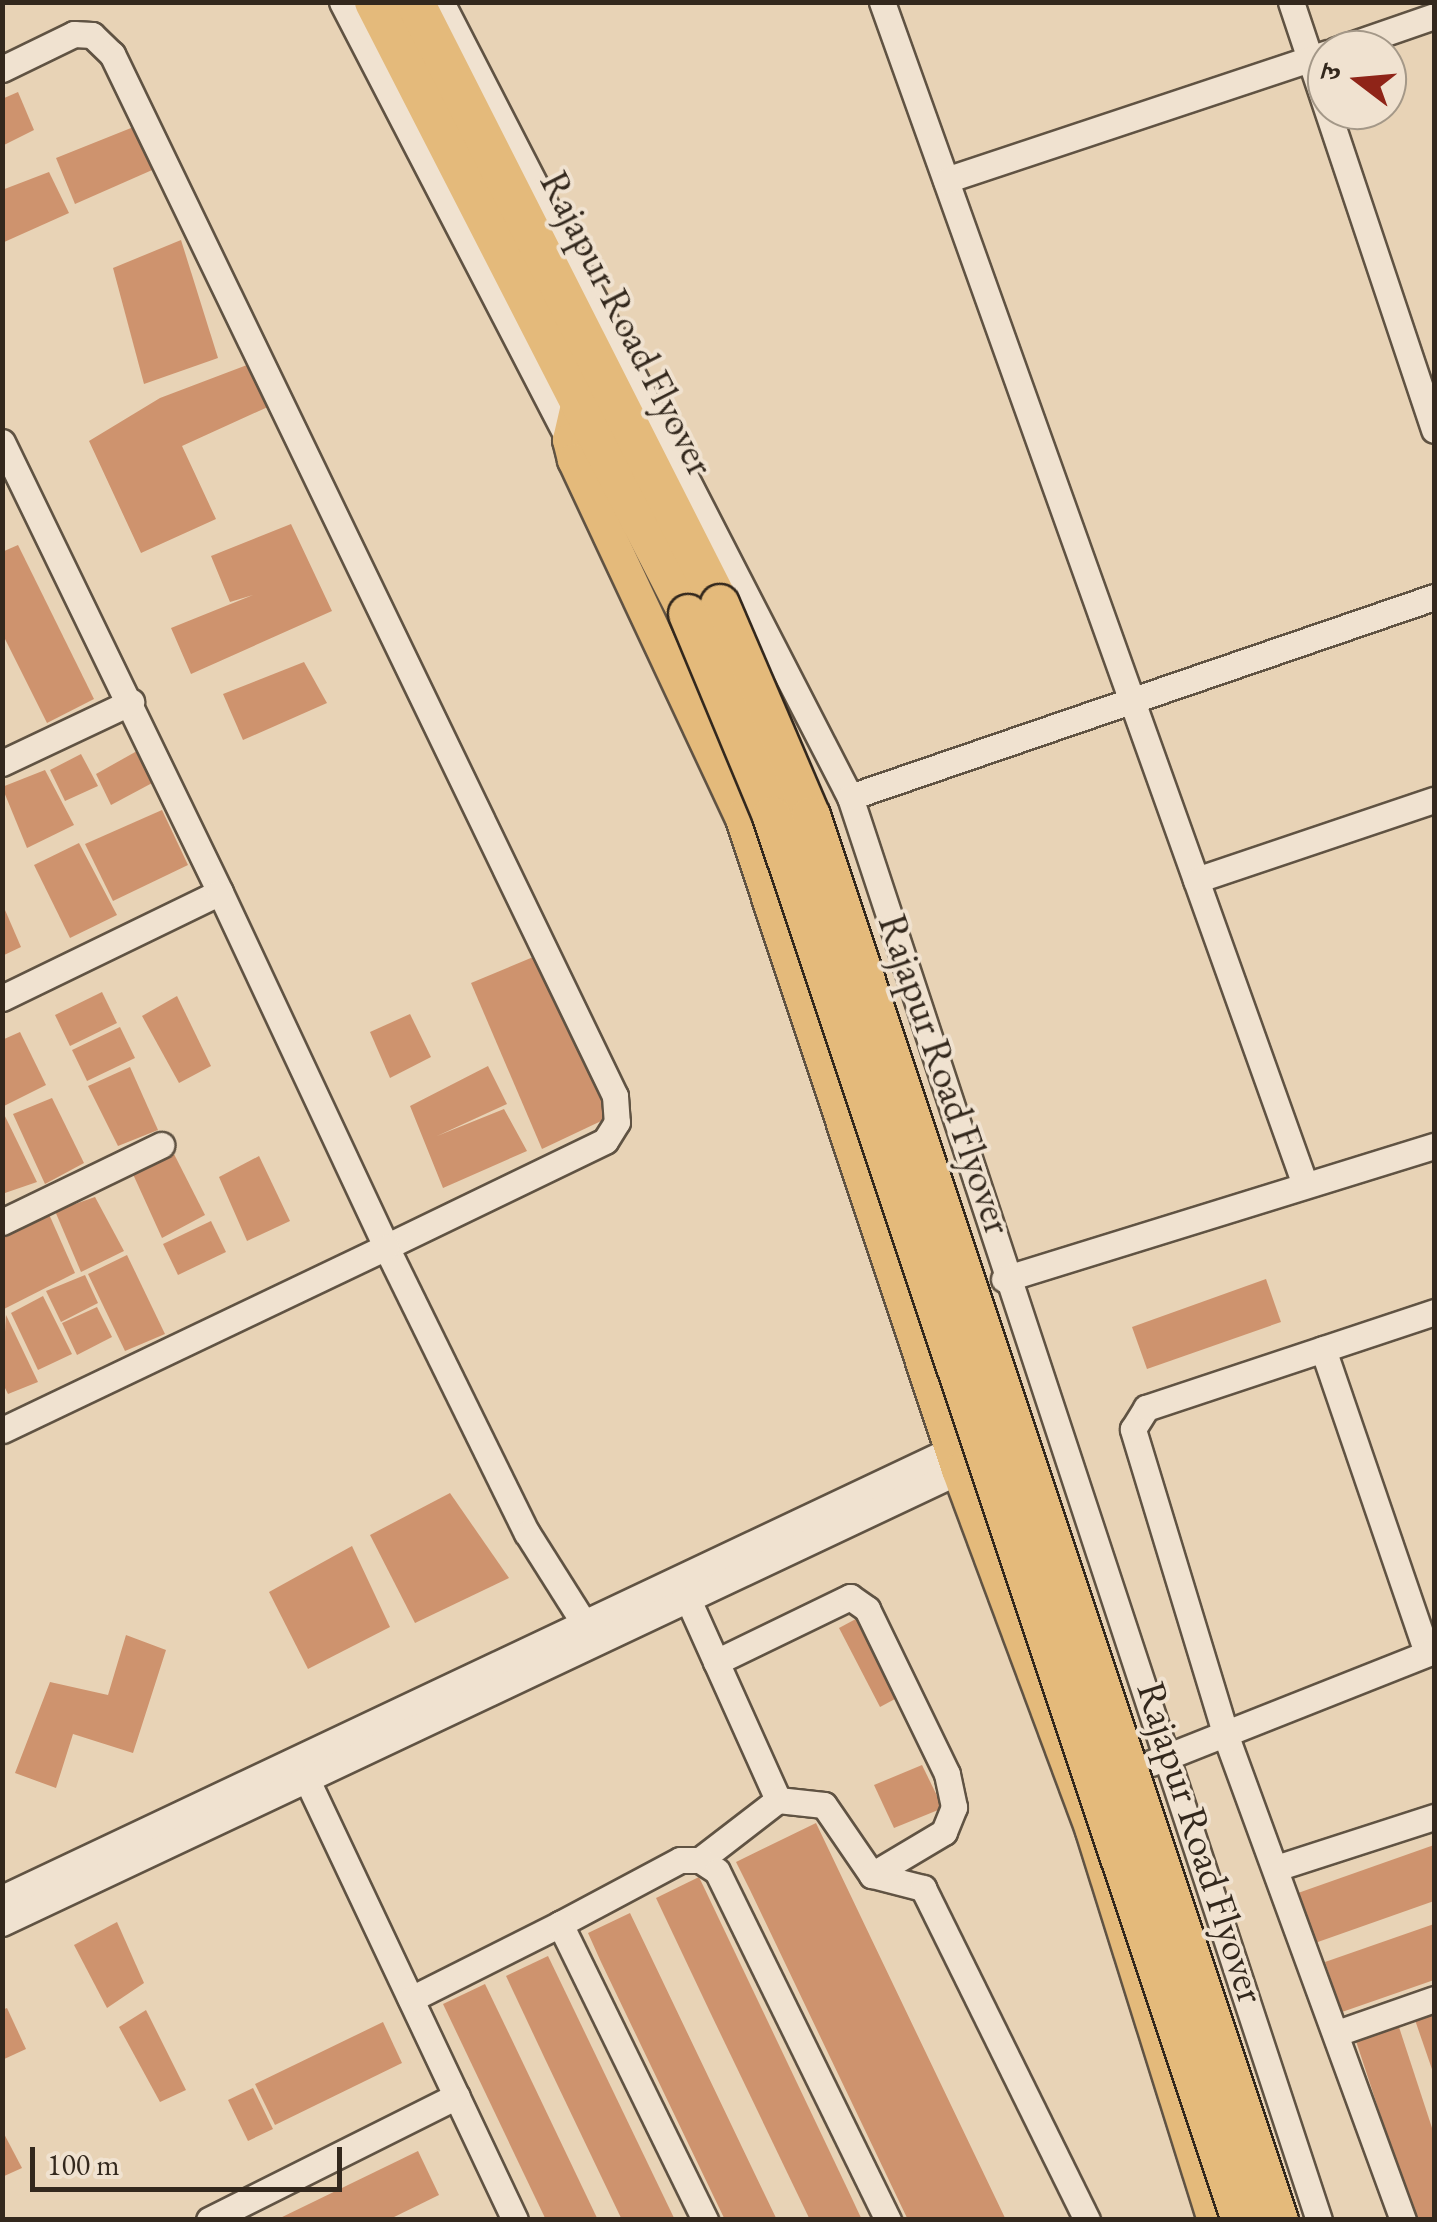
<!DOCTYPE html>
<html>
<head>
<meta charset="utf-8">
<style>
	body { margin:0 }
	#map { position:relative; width:1437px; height:2222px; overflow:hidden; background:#e8d3b6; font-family:"EB Garamond","Noto Serif Devanagari",serif }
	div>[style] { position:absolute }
	.building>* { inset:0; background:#ce936e }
	.roads { filter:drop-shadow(2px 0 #605343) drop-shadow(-2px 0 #605343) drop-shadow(0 2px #605343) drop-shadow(0 -2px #605343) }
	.minor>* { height:25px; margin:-12.5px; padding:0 12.5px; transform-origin:12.5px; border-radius:12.5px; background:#f0e2d0 }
	.major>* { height:32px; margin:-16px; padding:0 16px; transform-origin:16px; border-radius:16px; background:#e4ba7b }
	.highway>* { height:38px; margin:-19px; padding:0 19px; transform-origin:19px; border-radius:19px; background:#e4ba7b }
	.bridges { filter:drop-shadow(2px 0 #33281d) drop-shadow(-2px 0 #33281d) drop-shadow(0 2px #33281d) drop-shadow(0 -2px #33281d) }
	.highway-bridge>* { height:38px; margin:-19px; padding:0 19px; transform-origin:19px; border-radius:19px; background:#e4ba7b }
	span { translate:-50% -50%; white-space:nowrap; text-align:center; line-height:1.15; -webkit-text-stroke:8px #f0e2d0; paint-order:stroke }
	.street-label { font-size:40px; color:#33281d }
	.frame { position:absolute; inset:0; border:5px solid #33281d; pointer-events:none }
	.north { position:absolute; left:1307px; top:30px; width:100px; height:100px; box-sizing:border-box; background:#f0e2d0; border:2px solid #a49888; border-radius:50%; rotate:286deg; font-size:28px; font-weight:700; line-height:40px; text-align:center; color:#33281d }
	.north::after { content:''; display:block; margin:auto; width:35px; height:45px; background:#8f2418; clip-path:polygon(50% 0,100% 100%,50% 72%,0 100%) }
	.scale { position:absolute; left:30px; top:2147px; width:312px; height:45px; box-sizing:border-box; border:5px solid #33281d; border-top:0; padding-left:12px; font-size:30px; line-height:35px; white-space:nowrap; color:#33281d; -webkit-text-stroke:8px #f0e2d0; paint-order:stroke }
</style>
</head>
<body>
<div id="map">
	<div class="building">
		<i style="clip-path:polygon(18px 92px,34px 130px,2px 146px,2px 99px)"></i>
		<i style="clip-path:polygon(136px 126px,159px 167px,75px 204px,56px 158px)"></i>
		<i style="clip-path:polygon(49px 172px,69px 213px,2px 243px,2px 190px)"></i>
		<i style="clip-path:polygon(181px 240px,218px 358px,144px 384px,113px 268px)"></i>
		<i style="clip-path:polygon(247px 365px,270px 406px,182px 446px,216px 519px,141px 553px,89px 441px,160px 398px)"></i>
		<i style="clip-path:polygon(291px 524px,332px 611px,191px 674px,171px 628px,253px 595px,230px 602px,211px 556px)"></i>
		<i style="clip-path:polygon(18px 545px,94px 699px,47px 723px,2px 633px,2px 552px)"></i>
		<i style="clip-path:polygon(304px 662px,327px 703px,243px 740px,223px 694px)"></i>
		<i style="clip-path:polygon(137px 751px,154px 782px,111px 805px,96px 774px)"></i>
		<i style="clip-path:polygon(81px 754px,98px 786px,65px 801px,50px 770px)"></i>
		<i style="clip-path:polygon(45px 770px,74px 825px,27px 848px,2px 787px)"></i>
		<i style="clip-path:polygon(162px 810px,188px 865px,113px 901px,85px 844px)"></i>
		<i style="clip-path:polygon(79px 843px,117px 915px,70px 938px,34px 865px)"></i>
		<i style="clip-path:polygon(2px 903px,21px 947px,2px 956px)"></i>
		<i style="clip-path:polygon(538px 955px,616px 1114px,542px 1149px,471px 983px)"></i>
		<i style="clip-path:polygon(102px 992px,117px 1023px,70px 1046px,55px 1015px)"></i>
		<i style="clip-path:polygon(177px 996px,211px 1066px,179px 1083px,142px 1016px)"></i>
		<i style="clip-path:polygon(410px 1014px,431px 1057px,390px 1078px,370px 1032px)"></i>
		<i style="clip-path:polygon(120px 1027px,135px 1058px,87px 1081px,72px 1050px)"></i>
		<i style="clip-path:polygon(20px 1032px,46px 1085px,4px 1106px,2px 1040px)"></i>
		<i style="clip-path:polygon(488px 1066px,507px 1104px,437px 1136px,504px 1109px,527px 1151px,443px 1188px,410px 1106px)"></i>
		<i style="clip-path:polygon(130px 1067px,158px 1130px,118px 1146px,88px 1086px)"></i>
		<i style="clip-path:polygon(52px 1098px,84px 1163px,45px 1184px,13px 1114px)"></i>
		<i style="clip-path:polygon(2px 1110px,37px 1182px,2px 1194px)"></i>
		<i style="clip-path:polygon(174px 1154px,205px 1215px,162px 1238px,132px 1172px)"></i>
		<i style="clip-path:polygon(259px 1156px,290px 1221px,247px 1241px,219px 1177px)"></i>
		<i style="clip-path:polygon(95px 1197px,124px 1251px,81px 1272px,55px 1211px)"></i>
		<i style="clip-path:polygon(48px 1212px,75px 1273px,2px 1310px,2px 1237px)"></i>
		<i style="clip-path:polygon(211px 1221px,226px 1252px,178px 1275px,163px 1244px)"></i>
		<i style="clip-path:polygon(127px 1255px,165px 1334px,125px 1351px,88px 1274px)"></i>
		<i style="clip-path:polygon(85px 1275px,98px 1303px,61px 1322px,46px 1291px)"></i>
		<i style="clip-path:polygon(1266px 1279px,1281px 1322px,1147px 1369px,1132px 1327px)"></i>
		<i style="clip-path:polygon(43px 1296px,72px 1354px,38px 1370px,11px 1313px)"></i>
		<i style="clip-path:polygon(97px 1307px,112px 1337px,77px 1355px,62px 1323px)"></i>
		<i style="clip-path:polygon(6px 1315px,38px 1382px,8px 1394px,2px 1382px)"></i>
		<i style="clip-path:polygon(450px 1493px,509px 1578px,415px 1623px,370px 1535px)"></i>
		<i style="clip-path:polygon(352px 1546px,390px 1627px,308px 1669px,269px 1592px)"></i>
		<i style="clip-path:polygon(867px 1613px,908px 1692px,880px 1707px,839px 1628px)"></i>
		<i style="clip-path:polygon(126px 1635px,166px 1650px,133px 1753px,73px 1734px,56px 1788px,15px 1773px,50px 1682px,108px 1695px)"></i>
		<i style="clip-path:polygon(922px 1765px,943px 1808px,894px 1828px,874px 1785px)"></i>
		<i style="clip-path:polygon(816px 1823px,870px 1936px,1006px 2220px,908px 2220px,750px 1890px,736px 1862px)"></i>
		<i style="clip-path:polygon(1434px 1845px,1434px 1901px,1315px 1943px,1298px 1893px)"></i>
		<i style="clip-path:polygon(699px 1877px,848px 2190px,862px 2220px,810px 2220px,710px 2012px,656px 1898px)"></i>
		<i style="clip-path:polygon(630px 1913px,752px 2168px,777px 2220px,725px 2220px,601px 1962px,588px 1933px)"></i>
		<i style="clip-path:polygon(117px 1922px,144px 1983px,107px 2008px,74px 1945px)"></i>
		<i style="clip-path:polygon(1434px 1924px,1434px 1980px,1342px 2012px,1325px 1962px)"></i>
		<i style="clip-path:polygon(548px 1956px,575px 2012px,675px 2220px,622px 2220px,546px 2061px,506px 1976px)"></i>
		<i style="clip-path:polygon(485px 1984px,512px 2040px,598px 2220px,546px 2220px,524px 2174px,443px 2004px)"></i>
		<i style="clip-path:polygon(7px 2008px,26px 2049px,2px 2060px,2px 2010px)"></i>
		<i style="clip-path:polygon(146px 2010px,186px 2090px,160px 2102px,119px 2027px)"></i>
		<i style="clip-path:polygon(1434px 2013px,1434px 2075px,1415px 2020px)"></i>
		<i style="clip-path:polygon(383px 2022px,402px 2063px,275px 2125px,255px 2084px)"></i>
		<i style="clip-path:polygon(1398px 2024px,1434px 2134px,1434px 2220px,1415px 2220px,1355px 2038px)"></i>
		<i style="clip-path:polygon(253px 2088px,273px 2129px,248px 2141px,228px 2100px)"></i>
		<i style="clip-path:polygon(2px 2130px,22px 2168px,2px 2177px)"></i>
		<i style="clip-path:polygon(418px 2151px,439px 2195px,388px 2220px,276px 2220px)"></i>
	</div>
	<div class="roads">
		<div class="minor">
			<i style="left:342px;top:2px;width:493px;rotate:62.6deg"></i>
			<i style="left:441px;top:2px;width:894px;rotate:62.78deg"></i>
			<i style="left:850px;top:797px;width:1498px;rotate:71.76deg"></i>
			<i style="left:882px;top:2px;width:1256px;rotate:70.32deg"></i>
			<i style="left:1291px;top:2px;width:451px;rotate:71.5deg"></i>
			<i style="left:1336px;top:50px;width:104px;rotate:-19.1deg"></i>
			<i style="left:2px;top:69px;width:80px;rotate:-25.9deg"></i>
			<i style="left:74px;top:34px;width:18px;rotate:3deg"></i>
			<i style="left:92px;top:35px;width:28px;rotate:44deg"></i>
			<i style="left:112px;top:54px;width:1157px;rotate:64.23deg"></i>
			<i style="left:615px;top:1096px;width:26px;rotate:86deg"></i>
			<i style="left:617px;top:1122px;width:22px;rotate:122deg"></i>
			<i style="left:605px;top:1141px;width:243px;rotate:154.2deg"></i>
			<i style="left:386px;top:1247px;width:319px;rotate:63.8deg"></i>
			<i style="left:527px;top:1533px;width:103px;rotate:57.7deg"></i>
			<i style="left:946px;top:180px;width:402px;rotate:-18.4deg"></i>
			<i style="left:2px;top:442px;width:500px;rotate:64.15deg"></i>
			<i style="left:2px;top:763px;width:143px;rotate:-25.3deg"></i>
			<i style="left:850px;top:797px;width:617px;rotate:-18.9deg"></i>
			<i style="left:1196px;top:880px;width:251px;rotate:-18.6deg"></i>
			<i style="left:2px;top:998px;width:242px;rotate:-25.9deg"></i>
			<i style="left:220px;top:892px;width:392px;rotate:64.9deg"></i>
			<i style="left:386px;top:1247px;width:425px;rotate:154.5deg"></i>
			<i style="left:2px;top:1222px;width:177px;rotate:-25.8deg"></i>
			<i style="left:1004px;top:1279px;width:450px;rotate:-17.2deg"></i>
			<i style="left:1323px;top:1349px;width:321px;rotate:71.1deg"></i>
			<i style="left:686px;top:1595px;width:225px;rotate:65.8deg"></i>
			<i style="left:778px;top:1800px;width:46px;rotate:6.2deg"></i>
			<i style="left:824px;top:1805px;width:85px;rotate:55.6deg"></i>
			<i style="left:872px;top:1875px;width:53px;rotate:14.3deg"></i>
			<i style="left:923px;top:1888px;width:370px;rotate:63.7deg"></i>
			<i style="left:716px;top:1662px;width:149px;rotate:-25.9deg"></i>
			<i style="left:850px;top:1597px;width:21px;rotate:35deg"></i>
			<i style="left:867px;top:1609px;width:183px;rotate:64.1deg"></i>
			<i style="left:947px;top:1774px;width:34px;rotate:78deg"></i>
			<i style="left:954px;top:1807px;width:27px;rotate:112deg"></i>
			<i style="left:944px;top:1832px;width:84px;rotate:149.2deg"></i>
			<i style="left:299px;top:1763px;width:505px;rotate:64.7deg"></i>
			<i style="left:1151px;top:1763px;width:304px;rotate:-21.6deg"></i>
			<i style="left:700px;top:1860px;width:98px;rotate:-37.6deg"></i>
			<i style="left:1276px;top:1868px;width:166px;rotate:-17.9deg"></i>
			<i style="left:2px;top:1898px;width:1065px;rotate:-25.29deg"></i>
			<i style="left:2px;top:1923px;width:1075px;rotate:-25.28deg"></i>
			<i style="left:560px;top:1924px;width:136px;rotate:-28.1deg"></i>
			<i style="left:680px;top:1860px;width:20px"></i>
			<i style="left:700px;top:1860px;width:20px;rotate:33deg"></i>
			<i style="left:717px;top:1871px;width:389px;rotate:63.9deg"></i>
			<i style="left:411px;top:1999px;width:167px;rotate:-26.7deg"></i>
			<i style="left:560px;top:1924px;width:330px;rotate:63.9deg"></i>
			<i style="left:1340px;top:2032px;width:100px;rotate:-19.3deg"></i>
			<i style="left:209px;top:2220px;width:277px;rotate:-26.6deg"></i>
			<i style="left:1403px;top:2220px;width:512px;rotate:-110.1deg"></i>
			<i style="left:1227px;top:1739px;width:324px;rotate:-106.9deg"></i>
			<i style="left:1133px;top:1429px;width:25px;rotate:-58deg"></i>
			<i style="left:1146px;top:1408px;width:304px;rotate:-18.4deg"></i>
		</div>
		<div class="major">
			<i style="left:578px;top:401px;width:40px;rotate:103deg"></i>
			<i style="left:569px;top:440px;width:21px;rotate:76deg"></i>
			<i style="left:574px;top:460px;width:393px;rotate:64.9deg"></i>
			<i style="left:741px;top:816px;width:689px;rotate:71.64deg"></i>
			<i style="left:958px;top:1470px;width:385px;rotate:69.6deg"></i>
			<i style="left:1092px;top:1831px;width:408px;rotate:72.6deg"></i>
		</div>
		<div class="highway">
			<i style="left:374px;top:2px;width:688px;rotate:62.84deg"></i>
			<i style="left:415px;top:2px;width:675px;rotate:63.13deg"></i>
		</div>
	</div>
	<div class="bridges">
		<div class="highway-bridge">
			<i style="left:720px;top:604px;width:231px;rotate:66.8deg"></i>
			<i style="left:811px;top:816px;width:1480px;rotate:71.57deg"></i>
			<i style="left:688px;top:614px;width:219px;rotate:67.4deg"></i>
			<i style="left:772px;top:816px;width:1480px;rotate:71.53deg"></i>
		</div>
	</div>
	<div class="street-label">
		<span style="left:628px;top:323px;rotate:63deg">Rajapur Road Flyover</span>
		<span style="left:946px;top:1074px;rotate:71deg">Rajapur Road Flyover</span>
		<span style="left:1202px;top:1842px;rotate:72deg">Rajapur Road Flyover</span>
	</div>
	<div class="frame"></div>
	<div class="north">उ</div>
	<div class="scale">100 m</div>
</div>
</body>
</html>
